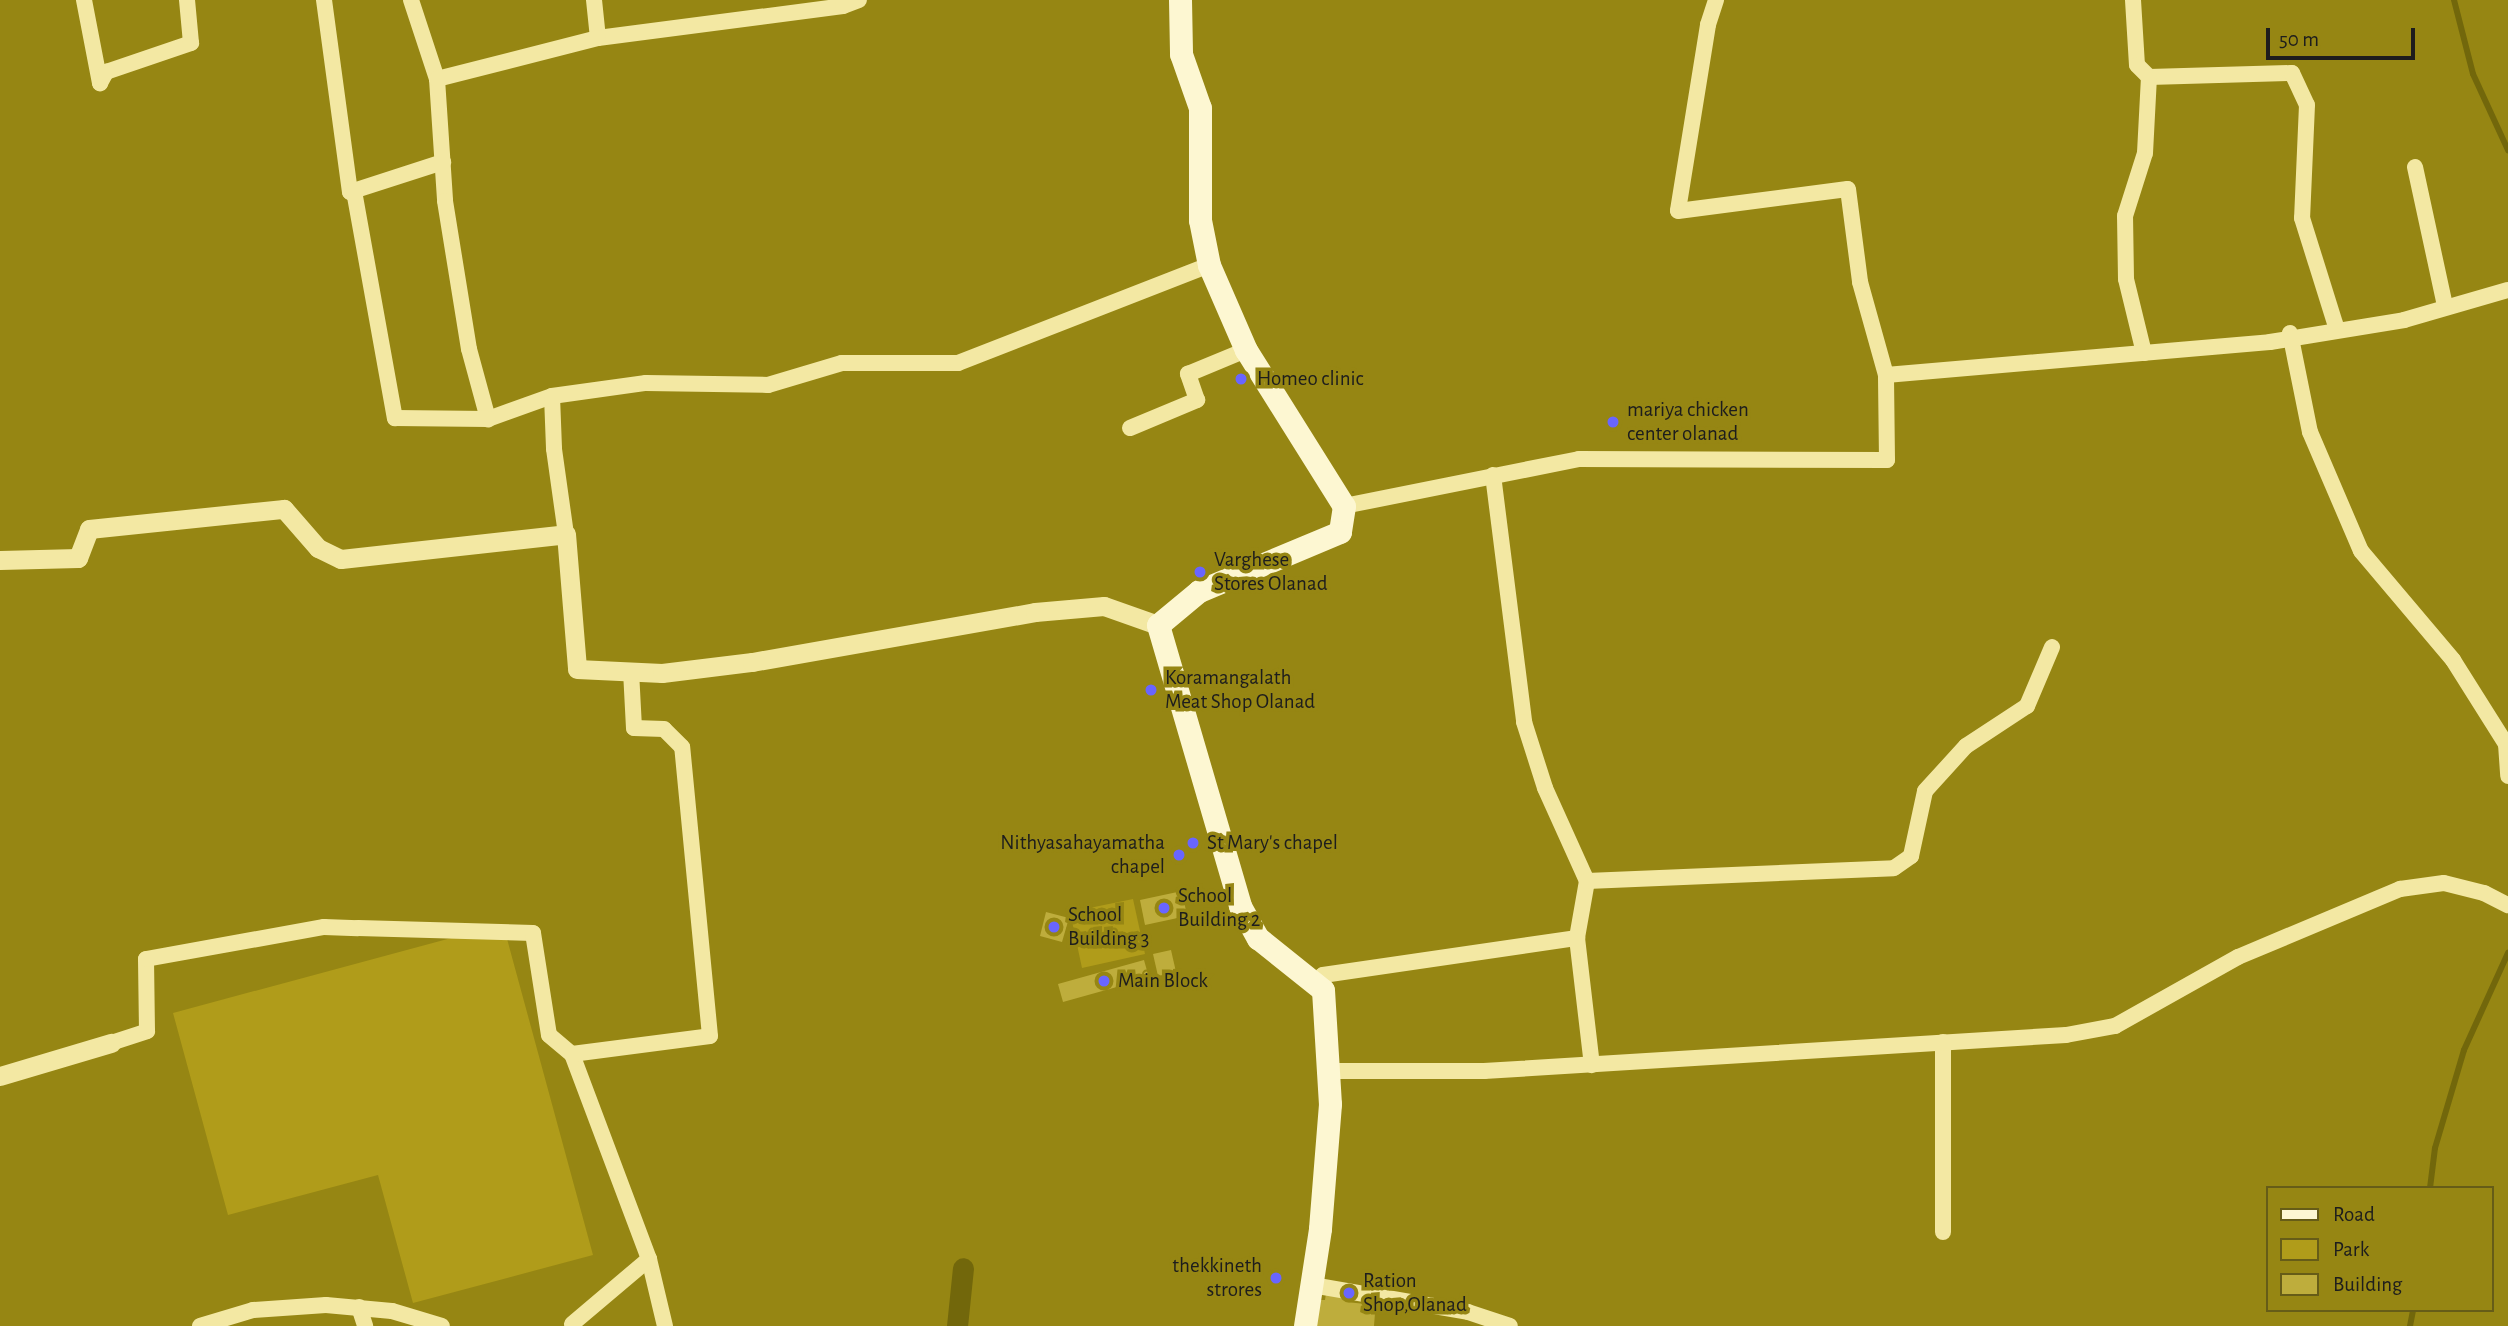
<!DOCTYPE html>
<html>
<head>
<meta charset="utf-8">
<style>
	body { margin:0 }
	#map { position:relative; width:2508px; height:1326px; overflow:hidden; background:#968613; font-family:"Alegreya Sans",sans-serif }
	div>[style] { position:absolute }
	.green>* { inset:0; background:#b09c1a }
	.stream>* { height:6px; margin:-3px; padding:0 3px; transform-origin:3px; border-radius:3px; background:#72670b }
	.canal>* { height:21px; margin:-10.5px; padding:0 10.5px; transform-origin:10.5px; border-radius:10.5px; background:#72670b }
	.building>* { inset:0; background:#bead3c }
	.minor>* { height:16px; margin:-8px; padding:0 8px; transform-origin:8px; border-radius:8px; background:#f3e8a3 }
	.tertiary>* { height:19px; margin:-9.5px; padding:0 9.5px; transform-origin:9.5px; border-radius:9.5px; background:#f3e8a3 }
	.secondary>* { height:23px; margin:-11.5px; padding:0 11.5px; transform-origin:11.5px; border-radius:11.5px; background:#fdf7d2 }
	.dots>* { width:19px; height:19px; translate:-50% -50%; box-sizing:border-box; border:4px solid #968613; border-radius:50% }
	span { translate:-50% -50%; white-space:nowrap; text-align:center; line-height:1.15; -webkit-text-stroke:7px #968613; paint-order:stroke }
	.poi-label { font-size:21px; color:#1d1d1d }
	.left { translate:0 -50%; text-align:left }
	.right { translate:-100% -50%; text-align:right }
	.legend { position:absolute; left:2266px; top:1186px; width:228px; height:126px; box-sizing:border-box; background:#968613; border:2px solid #665c17; margin:0; padding:9px 12px; list-style:none; font-size:21px; color:#1d1d1d }
	.legend li { display:flex; align-items:center; gap:14px; height:35px }
	.legend b { width:35px; border:2px solid #665c17 }
	.scale { position:absolute; left:2266px; top:28px; width:149px; height:32px; box-sizing:border-box; border:4px solid #1d1d1d; border-top:0; padding-left:9px; font-size:21px; line-height:24px; white-space:nowrap; color:#1d1d1d; -webkit-text-stroke:5px #968613; paint-order:stroke }
</style>
</head>
<body>
<div id="map">
	<div class="green">
		<i style="clip-path:polygon(1133px 899px,1145px 954px,1082px 968px,1070px 912px)"></i>
		<i style="clip-path:polygon(503px 924px,593px 1255px,413px 1303px,378px 1175px,228px 1215px,173px 1013px)"></i>
	</div>
	<div class="stream">
		<i style="left:2454px;top:0;width:76px;rotate:75.6deg"></i>
		<i style="left:2473px;top:74px;width:84px;rotate:65.3deg"></i>
		<i style="left:2430px;top:1188px;width:40px;rotate:-82.9deg"></i>
		<i style="left:2435px;top:1148px;width:102px;rotate:-73.5deg"></i>
		<i style="left:2464px;top:1050px;width:107px;rotate:-65.6deg"></i>
		<i style="left:2410px;top:1326px;width:16px;rotate:-79deg"></i>
	</div>
	<div class="canal">
		<i style="left:957px;top:1326px;width:58px;rotate:-84.1deg"></i>
	</div>
	<div class="building">
		<i style="clip-path:polygon(1182px 891px,1187px 916px,1145px 925px,1140px 900px)"></i>
		<i style="clip-path:polygon(1046px 912px,1069px 918px,1062px 942px,1040px 936px)"></i>
		<i style="clip-path:polygon(1171px 950px,1176px 972px,1158px 976px,1153px 954px)"></i>
		<i style="clip-path:polygon(1144px 960px,1149px 978px,1063px 1002px,1058px 984px)"></i>
		<i style="clip-path:polygon(1326px 1293px,1346px 1295px,1346px 1302px,1366px 1304px,1365px 1312px,1375px 1313px,1374px 1326px,1316px 1326px,1319px 1300px,1325px 1300px)"></i>
	</div>
	<div class="minor">
		<i style="left:84px;top:0;width:85px;rotate:79.1deg"></i>
		<i style="left:100px;top:83px;width:13px;rotate:-61deg"></i>
		<i style="left:106px;top:72px;width:90px;rotate:-18.8deg"></i>
		<i style="left:191px;top:43px;width:43px;rotate:-95.3deg"></i>
		<i style="left:324px;top:0;width:194px;rotate:82.3deg"></i>
		<i style="left:350px;top:192px;width:98px;rotate:-17.9deg"></i>
		<i style="left:411px;top:0;width:83px;rotate:71.8deg"></i>
		<i style="left:437px;top:79px;width:122px;rotate:86.2deg"></i>
		<i style="left:445px;top:201px;width:150px;rotate:80.8deg"></i>
		<i style="left:469px;top:349px;width:73px;rotate:74.8deg"></i>
		<i style="left:488px;top:419px;width:68px;rotate:-19.8deg"></i>
		<i style="left:552px;top:396px;width:53px;rotate:87.8deg"></i>
		<i style="left:554px;top:449px;width:86px;rotate:82deg"></i>
		<i style="left:594px;top:0;width:38px;rotate:84deg"></i>
		<i style="left:598px;top:38px;width:247px;rotate:-7.4deg"></i>
		<i style="left:843px;top:6px;width:17px;rotate:-21deg"></i>
		<i style="left:1716px;top:0;width:26px;rotate:108deg"></i>
		<i style="left:1708px;top:25px;width:188px;rotate:99.2deg"></i>
		<i style="left:1678px;top:211px;width:171px;rotate:-7.4deg"></i>
		<i style="left:1848px;top:189px;width:94px;rotate:82.6deg"></i>
		<i style="left:1860px;top:282px;width:97px;rotate:74.4deg"></i>
		<i style="left:2133px;top:0;width:65px;rotate:86.5deg"></i>
		<i style="left:2137px;top:65px;width:17px;rotate:45deg"></i>
		<i style="left:2149px;top:77px;width:143px;rotate:-1.6deg"></i>
		<i style="left:2292px;top:73px;width:35px;rotate:65deg"></i>
		<i style="left:2307px;top:105px;width:113px;rotate:92.5deg"></i>
		<i style="left:2302px;top:218px;width:117px;rotate:72.6deg"></i>
		<i style="left:437px;top:79px;width:166px;rotate:-14.3deg"></i>
		<i style="left:2415px;top:167px;width:142px;rotate:77.8deg"></i>
		<i style="left:354px;top:191px;width:231px;rotate:79.8deg"></i>
		<i style="left:395px;top:418px;width:93px;rotate:0.6deg"></i>
		<i style="left:2290px;top:333px;width:101px;rotate:78.6deg"></i>
		<i style="left:2310px;top:432px;width:129px;rotate:66.8deg"></i>
		<i style="left:2361px;top:551px;width:143px;rotate:49.8deg"></i>
		<i style="left:2453px;top:660px;width:99px;rotate:57.8deg"></i>
		<i style="left:2506px;top:744px;width:32px;rotate:86deg"></i>
		<i style="left:2144px;top:353px;width:76px;rotate:-103.7deg"></i>
		<i style="left:2126px;top:279px;width:63px;rotate:-90.9deg"></i>
		<i style="left:2125px;top:216px;width:66px;rotate:-72.4deg"></i>
		<i style="left:2145px;top:153px;width:76px;rotate:-87deg"></i>
		<i style="left:552px;top:396px;width:95px;rotate:-7.9deg"></i>
		<i style="left:646px;top:383px;width:122px;rotate:0.9deg"></i>
		<i style="left:768px;top:385px;width:77px;rotate:-16.6deg"></i>
		<i style="left:842px;top:363px;width:116px"></i>
		<i style="left:958px;top:363px;width:269px;rotate:-21.3deg"></i>
		<i style="left:1130px;top:428px;width:73px;rotate:-22.7deg"></i>
		<i style="left:1197px;top:400px;width:28px;rotate:-109deg"></i>
		<i style="left:1188px;top:374px;width:63px;rotate:-22.5deg"></i>
		<i style="left:1493px;top:475px;width:249px;rotate:82.8deg"></i>
		<i style="left:1524px;top:722px;width:69px;rotate:72.3deg"></i>
		<i style="left:1545px;top:788px;width:102px;rotate:65.7deg"></i>
		<i style="left:1587px;top:881px;width:58px;rotate:100deg"></i>
		<i style="left:1577px;top:938px;width:128px;rotate:83.3deg"></i>
		<i style="left:1344px;top:506px;width:240px;rotate:-11.3deg"></i>
		<i style="left:1579px;top:459px;width:308px;rotate:0.2deg"></i>
		<i style="left:1887px;top:460px;width:85px;rotate:-90.7deg"></i>
		<i style="left:1886px;top:375px;width:385px;rotate:-4.9deg"></i>
		<i style="left:2270px;top:342px;width:136px;rotate:-9.3deg"></i>
		<i style="left:2404px;top:320px;width:108px;rotate:-16.1deg"></i>
		<i style="left:1587px;top:881px;width:307px;rotate:-2.4deg"></i>
		<i style="left:1894px;top:868px;width:21px;rotate:-35deg"></i>
		<i style="left:1911px;top:856px;width:66px;rotate:-77.8deg"></i>
		<i style="left:1925px;top:791px;width:61px;rotate:-47.7deg"></i>
		<i style="left:1966px;top:746px;width:73px;rotate:-33.3deg"></i>
		<i style="left:2027px;top:706px;width:64px;rotate:-67deg"></i>
		<i style="left:1323px;top:990px;width:15px;rotate:-90deg"></i>
		<i style="left:1323px;top:975px;width:257px;rotate:-8.3deg"></i>
		<i style="left:1943px;top:1042px;width:190px;rotate:90deg"></i>
		<i style="left:111px;top:1043px;width:38px;rotate:-18deg"></i>
		<i style="left:147px;top:1031px;width:72px;rotate:-90.8deg"></i>
		<i style="left:146px;top:959px;width:181px;rotate:-10.2deg"></i>
		<i style="left:324px;top:927px;width:34px;rotate:2deg"></i>
		<i style="left:358px;top:928px;width:175px;rotate:1.6deg"></i>
		<i style="left:533px;top:933px;width:103px;rotate:81.1deg"></i>
		<i style="left:549px;top:1035px;width:30px;rotate:40deg"></i>
		<i style="left:1325px;top:1071px;width:159px"></i>
		<i style="left:1484px;top:1071px;width:583px;rotate:-3.54deg"></i>
		<i style="left:2066px;top:1035px;width:50px;rotate:-10.4deg"></i>
		<i style="left:2115px;top:1026px;width:141px;rotate:-29.3deg"></i>
		<i style="left:2238px;top:957px;width:176px;rotate:-22.8deg"></i>
		<i style="left:2400px;top:889px;width:44px;rotate:-7.8deg"></i>
		<i style="left:2444px;top:883px;width:41px;rotate:14deg"></i>
		<i style="left:2484px;top:893px;width:27px;rotate:27deg"></i>
		<i style="left:649px;top:1259px;width:69px;rotate:76.6deg"></i>
		<i style="left:1312px;top:1285px;width:158px;rotate:9.8deg"></i>
		<i style="left:1468px;top:1312px;width:44px;rotate:18.4deg"></i>
		<i style="left:359px;top:1307px;width:20px;rotate:72deg"></i>
		<i style="left:572px;top:1324px;width:101px;rotate:-40.2deg"></i>
		<i style="left:649px;top:1259px;width:219px;rotate:-110.6deg"></i>
		<i style="left:572px;top:1054px;width:139px;rotate:-7.4deg"></i>
		<i style="left:710px;top:1036px;width:290px;rotate:-95.5deg"></i>
		<i style="left:682px;top:747px;width:25px;rotate:-135deg"></i>
		<i style="left:664px;top:729px;width:30px;rotate:-178deg"></i>
		<i style="left:634px;top:728px;width:57px;rotate:-93deg"></i>
		<i style="left:200px;top:1326px;width:55px;rotate:-16.8deg"></i>
		<i style="left:253px;top:1310px;width:73px;rotate:-3.9deg"></i>
		<i style="left:326px;top:1305px;width:66px;rotate:5.2deg"></i>
		<i style="left:392px;top:1311px;width:52px;rotate:16.7deg"></i>
	</div>
	<div class="tertiary">
		<i style="left:0;top:560px;width:78px;rotate:-1.5deg"></i>
		<i style="left:78px;top:558px;width:31px;rotate:-69deg"></i>
		<i style="left:89px;top:529px;width:196px;rotate:-5.9deg"></i>
		<i style="left:284px;top:509px;width:52px;rotate:48.9deg"></i>
		<i style="left:318px;top:548px;width:25px;rotate:26deg"></i>
		<i style="left:341px;top:559px;width:226px;rotate:-6.3deg"></i>
		<i style="left:566px;top:534px;width:135px;rotate:85.3deg"></i>
		<i style="left:577px;top:669px;width:85px;rotate:2.7deg"></i>
		<i style="left:662px;top:673px;width:91px;rotate:-7deg"></i>
		<i style="left:752px;top:662px;width:287px;rotate:-10deg"></i>
		<i style="left:1035px;top:612px;width:69px;rotate:-5deg"></i>
		<i style="left:1104px;top:606px;width:57px;rotate:19.4deg"></i>
		<i style="left:0;top:1076px;width:116px;rotate:-16.6deg"></i>
	</div>
	<div class="secondary">
		<i style="left:1180px;top:0;width:54px;rotate:88.9deg"></i>
		<i style="left:1181px;top:54px;width:57px;rotate:70.6deg"></i>
		<i style="left:1200px;top:108px;width:112px;rotate:90deg"></i>
		<i style="left:1200px;top:220px;width:46px;rotate:78.7deg"></i>
		<i style="left:1209px;top:265px;width:93px;rotate:66.5deg"></i>
		<i style="left:1246px;top:350px;width:184px;rotate:57.9deg"></i>
		<i style="left:1344px;top:506px;width:26px;rotate:99deg"></i>
		<i style="left:1340px;top:532px;width:153px;rotate:157.3deg"></i>
		<i style="left:1199px;top:591px;width:53px;rotate:140.3deg"></i>
		<i style="left:1158px;top:625px;width:293px;rotate:73.7deg"></i>
		<i style="left:1240px;top:906px;width:37px;rotate:61deg"></i>
		<i style="left:1258px;top:938px;width:83px;rotate:38.7deg"></i>
		<i style="left:1323px;top:990px;width:114px;rotate:86.5deg"></i>
		<i style="left:1330px;top:1104px;width:125px;rotate:94.6deg"></i>
		<i style="left:1320px;top:1229px;width:98px;rotate:98.8deg"></i>
	</div>
	<div class="dots">
		<i style="left:1241px;top:379px;background:#6965ff"></i>
		<i style="left:1613px;top:422px;background:#6965ff"></i>
		<i style="left:1200px;top:572px;background:#6965ff"></i>
		<i style="left:1151px;top:690px;background:#6965ff"></i>
		<i style="left:1193px;top:843px;background:#6965ff"></i>
		<i style="left:1179px;top:855px;background:#6965ff"></i>
		<i style="left:1164px;top:908px;background:#6965ff"></i>
		<i style="left:1054px;top:927px;background:#6965ff"></i>
		<i style="left:1104px;top:981px;background:#6965ff"></i>
		<i style="left:1276px;top:1278px;background:#6965ff"></i>
		<i style="left:1349px;top:1293px;background:#6965ff"></i>
	</div>
	<div class="poi-label">
		<span class="left" style="left:1257px;top:379px">Homeo clinic</span>
		<span class="left" style="left:1627px;top:422px">mariya chicken<br>center olanad</span>
		<span class="left" style="left:1214px;top:572px">Varghese<br>Stores Olanad</span>
		<span class="left" style="left:1165px;top:690px">Koramangalath<br>Meat Shop Olanad</span>
		<span class="right" style="left:1165px;top:855px">Nithyasahayamatha<br>chapel</span>
		<span class="left" style="left:1207px;top:843px">St Mary's chapel</span>
		<span class="left" style="left:1178px;top:908px">School<br>Building 2</span>
		<span class="left" style="left:1068px;top:927px">School<br>Building 3</span>
		<span class="left" style="left:1118px;top:981px">Main Block</span>
		<span class="right" style="left:1262px;top:1278px">thekkineth<br>strores</span>
		<span class="left" style="left:1363px;top:1293px">Ration<br>Shop,Olanad</span>
	</div>
	<ul class="legend">
	<li><b style="height:9px;background:#fdf7d2"></b>Road</li>
	<li><b style="height:19px;background:#b09c1a"></b>Park</li>
	<li><b style="height:19px;background:#bead3c"></b>Building</li>
	</ul>
	<div class="scale">50 m</div>
</div>
</body>
</html>
